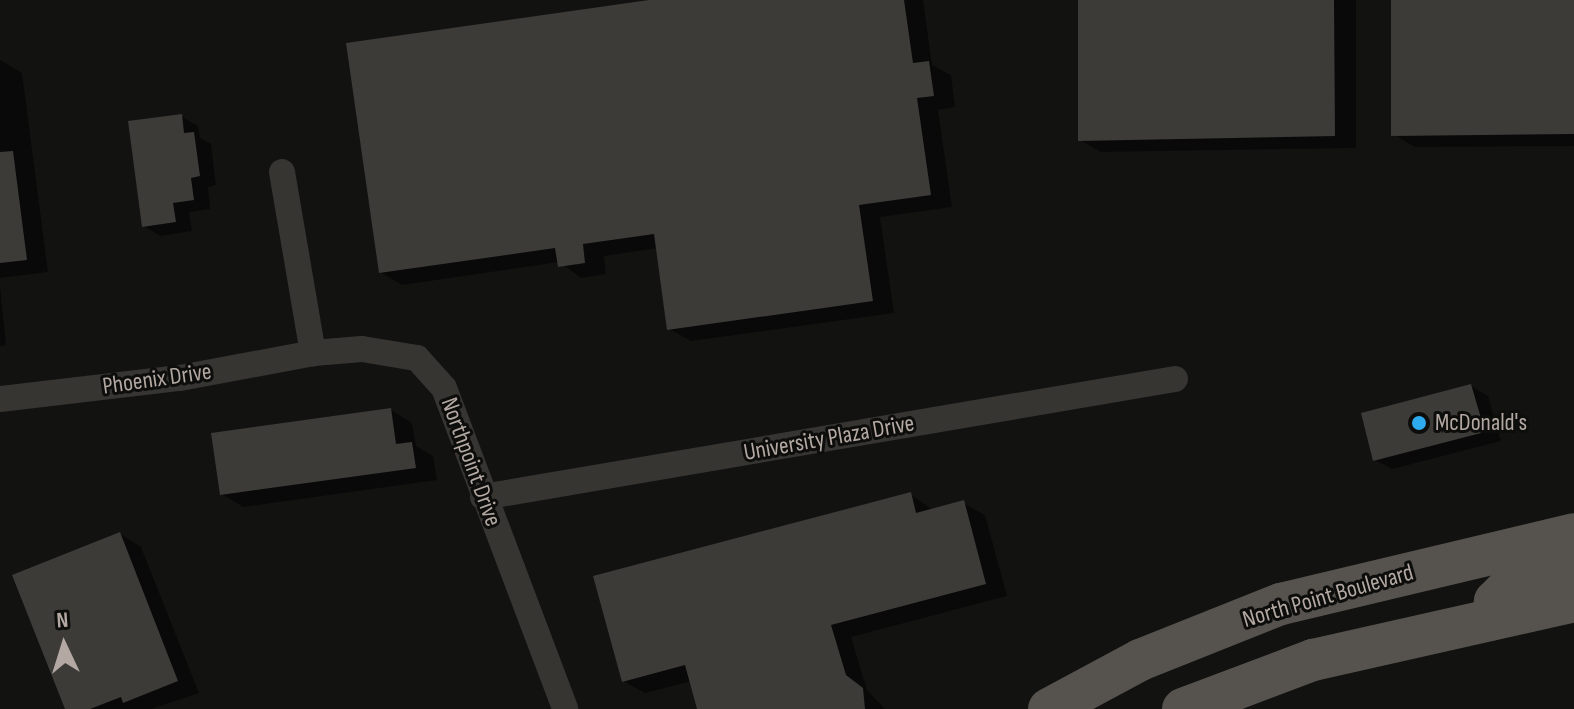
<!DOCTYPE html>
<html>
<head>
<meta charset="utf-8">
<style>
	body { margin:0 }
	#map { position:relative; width:1574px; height:709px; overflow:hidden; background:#121211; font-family:"Sofia Sans Condensed",sans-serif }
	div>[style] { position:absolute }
	.shadow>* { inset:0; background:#0007 }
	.building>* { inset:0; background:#3d3b38 }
	.minor>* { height:26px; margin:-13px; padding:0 13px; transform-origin:13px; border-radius:13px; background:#373532 }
	.primary>* { height:42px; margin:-21px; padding:0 21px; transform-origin:21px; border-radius:21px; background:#56524e }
	.dots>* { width:22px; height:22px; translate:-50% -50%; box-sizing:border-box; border:4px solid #0d0d0c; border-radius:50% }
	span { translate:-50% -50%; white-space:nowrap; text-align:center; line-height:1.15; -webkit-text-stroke:6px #0d0d0c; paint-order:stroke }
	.street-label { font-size:24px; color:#b3a9a2 }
	.poi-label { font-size:24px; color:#b3a9a2 }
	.left { translate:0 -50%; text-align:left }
	.north { position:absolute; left:24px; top:605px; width:80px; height:80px; -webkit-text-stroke:6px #0d0d0c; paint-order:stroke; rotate:356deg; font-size:22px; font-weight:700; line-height:32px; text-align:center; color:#b3a9a2 }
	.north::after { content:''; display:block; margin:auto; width:28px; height:36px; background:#b3a9a2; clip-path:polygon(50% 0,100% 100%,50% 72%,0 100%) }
</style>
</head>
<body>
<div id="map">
	<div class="shadow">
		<i style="clip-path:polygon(663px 0,923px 0,932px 65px,951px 75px,955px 107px,938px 110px,952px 207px,880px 217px,894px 313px,691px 341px,669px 329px,658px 248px,604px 256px,606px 274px,581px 278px,559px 262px,402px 285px,380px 272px)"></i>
		<i style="clip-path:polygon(1080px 0,1356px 0,1356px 148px,1101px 152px,1080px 140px)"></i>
		<i style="clip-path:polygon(1393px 0,1574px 0,1574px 146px,1415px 147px,1393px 134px)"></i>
		<i style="clip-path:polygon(0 60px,22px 73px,48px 272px,0 278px)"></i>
		<i style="clip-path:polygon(181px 116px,198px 126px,200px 138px,211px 144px,216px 185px,208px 187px,210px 209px,189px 212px,192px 231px,160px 236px,144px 226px)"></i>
		<i style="clip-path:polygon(0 286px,6px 345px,0 346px)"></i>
		<i style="clip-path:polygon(1471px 386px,1488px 396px,1501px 441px,1392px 469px,1375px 460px)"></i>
		<i style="clip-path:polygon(391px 410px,412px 423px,416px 446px,433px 456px,437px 480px,243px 507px,222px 494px)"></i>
		<i style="clip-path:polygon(910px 494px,933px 510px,963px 503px,985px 515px,1007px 596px,851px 637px,867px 690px,885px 709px,699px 709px,692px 681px,645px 693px,623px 681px)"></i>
		<i style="clip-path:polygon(120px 534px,141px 547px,199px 693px,151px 709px,67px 709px)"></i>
	</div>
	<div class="building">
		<i style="clip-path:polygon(649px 0,904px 0,913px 63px,929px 61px,934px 96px,917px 98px,931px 195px,859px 205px,873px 301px,667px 330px,654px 234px,583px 244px,585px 263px,558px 267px,555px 248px,379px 273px,346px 43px)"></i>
		<i style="clip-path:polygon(1078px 0,1334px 0,1335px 136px,1078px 141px)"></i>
		<i style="clip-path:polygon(1391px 0,1574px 0,1574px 134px,1391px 136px)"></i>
		<i style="clip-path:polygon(182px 114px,184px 133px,194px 132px,200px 176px,191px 178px,194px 200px,173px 203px,176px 222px,142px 227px,128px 121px)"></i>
		<i style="clip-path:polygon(13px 151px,27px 260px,0 263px,0 152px)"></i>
		<i style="clip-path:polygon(1471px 384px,1485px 432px,1373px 461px,1361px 413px)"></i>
		<i style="clip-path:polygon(391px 408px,396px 444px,412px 442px,416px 468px,220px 495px,211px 433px)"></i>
		<i style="clip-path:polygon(911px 492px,916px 513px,964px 500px,986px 584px,831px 625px,846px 675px,863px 688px,865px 709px,697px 709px,685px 665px,622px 682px,593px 576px)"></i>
		<i style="clip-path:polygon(120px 532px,178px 681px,123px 703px,121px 697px,90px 709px,65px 709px,12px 575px)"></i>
	</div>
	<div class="minor">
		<i style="left:282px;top:172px;width:184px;rotate:80.3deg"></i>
		<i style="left:313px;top:353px;width:49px;rotate:-4.7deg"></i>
		<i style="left:362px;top:349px;width:56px;rotate:9.3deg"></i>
		<i style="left:417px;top:358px;width:40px;rotate:48deg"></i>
		<i style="left:444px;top:388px;width:343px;rotate:69.3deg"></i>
		<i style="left:0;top:399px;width:181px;rotate:-6.7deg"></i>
		<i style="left:180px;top:378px;width:135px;rotate:-10.6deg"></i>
		<i style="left:483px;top:497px;width:702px;rotate:-9.68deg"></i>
	</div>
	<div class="primary">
		<i style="left:1493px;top:617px;width:16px;rotate:-83deg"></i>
		<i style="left:1495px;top:601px;width:25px;rotate:-45deg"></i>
		<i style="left:1513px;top:583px;width:63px;rotate:-14.7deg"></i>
		<i style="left:1049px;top:709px;width:103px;rotate:-28.3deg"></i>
		<i style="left:1140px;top:660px;width:152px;rotate:-21.7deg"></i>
		<i style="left:1281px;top:604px;width:301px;rotate:-13.4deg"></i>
		<i style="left:1183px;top:709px;width:139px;rotate:-20.7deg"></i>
		<i style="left:1313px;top:660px;width:268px;rotate:-12.7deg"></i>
	</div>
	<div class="dots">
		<i style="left:1419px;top:423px;background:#2eaaee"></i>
	</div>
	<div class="street-label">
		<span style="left:157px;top:379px;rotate:-8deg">Phoenix Drive</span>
		<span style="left:829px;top:438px;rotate:-10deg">University Plaza Drive</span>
		<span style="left:471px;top:462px;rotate:70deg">Northpoint Drive</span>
		<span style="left:1328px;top:596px;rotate:-16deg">North Point Boulevard</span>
	</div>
	<div class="poi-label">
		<span class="left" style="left:1435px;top:423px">McDonald's</span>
	</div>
	<div class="north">N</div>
</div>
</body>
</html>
